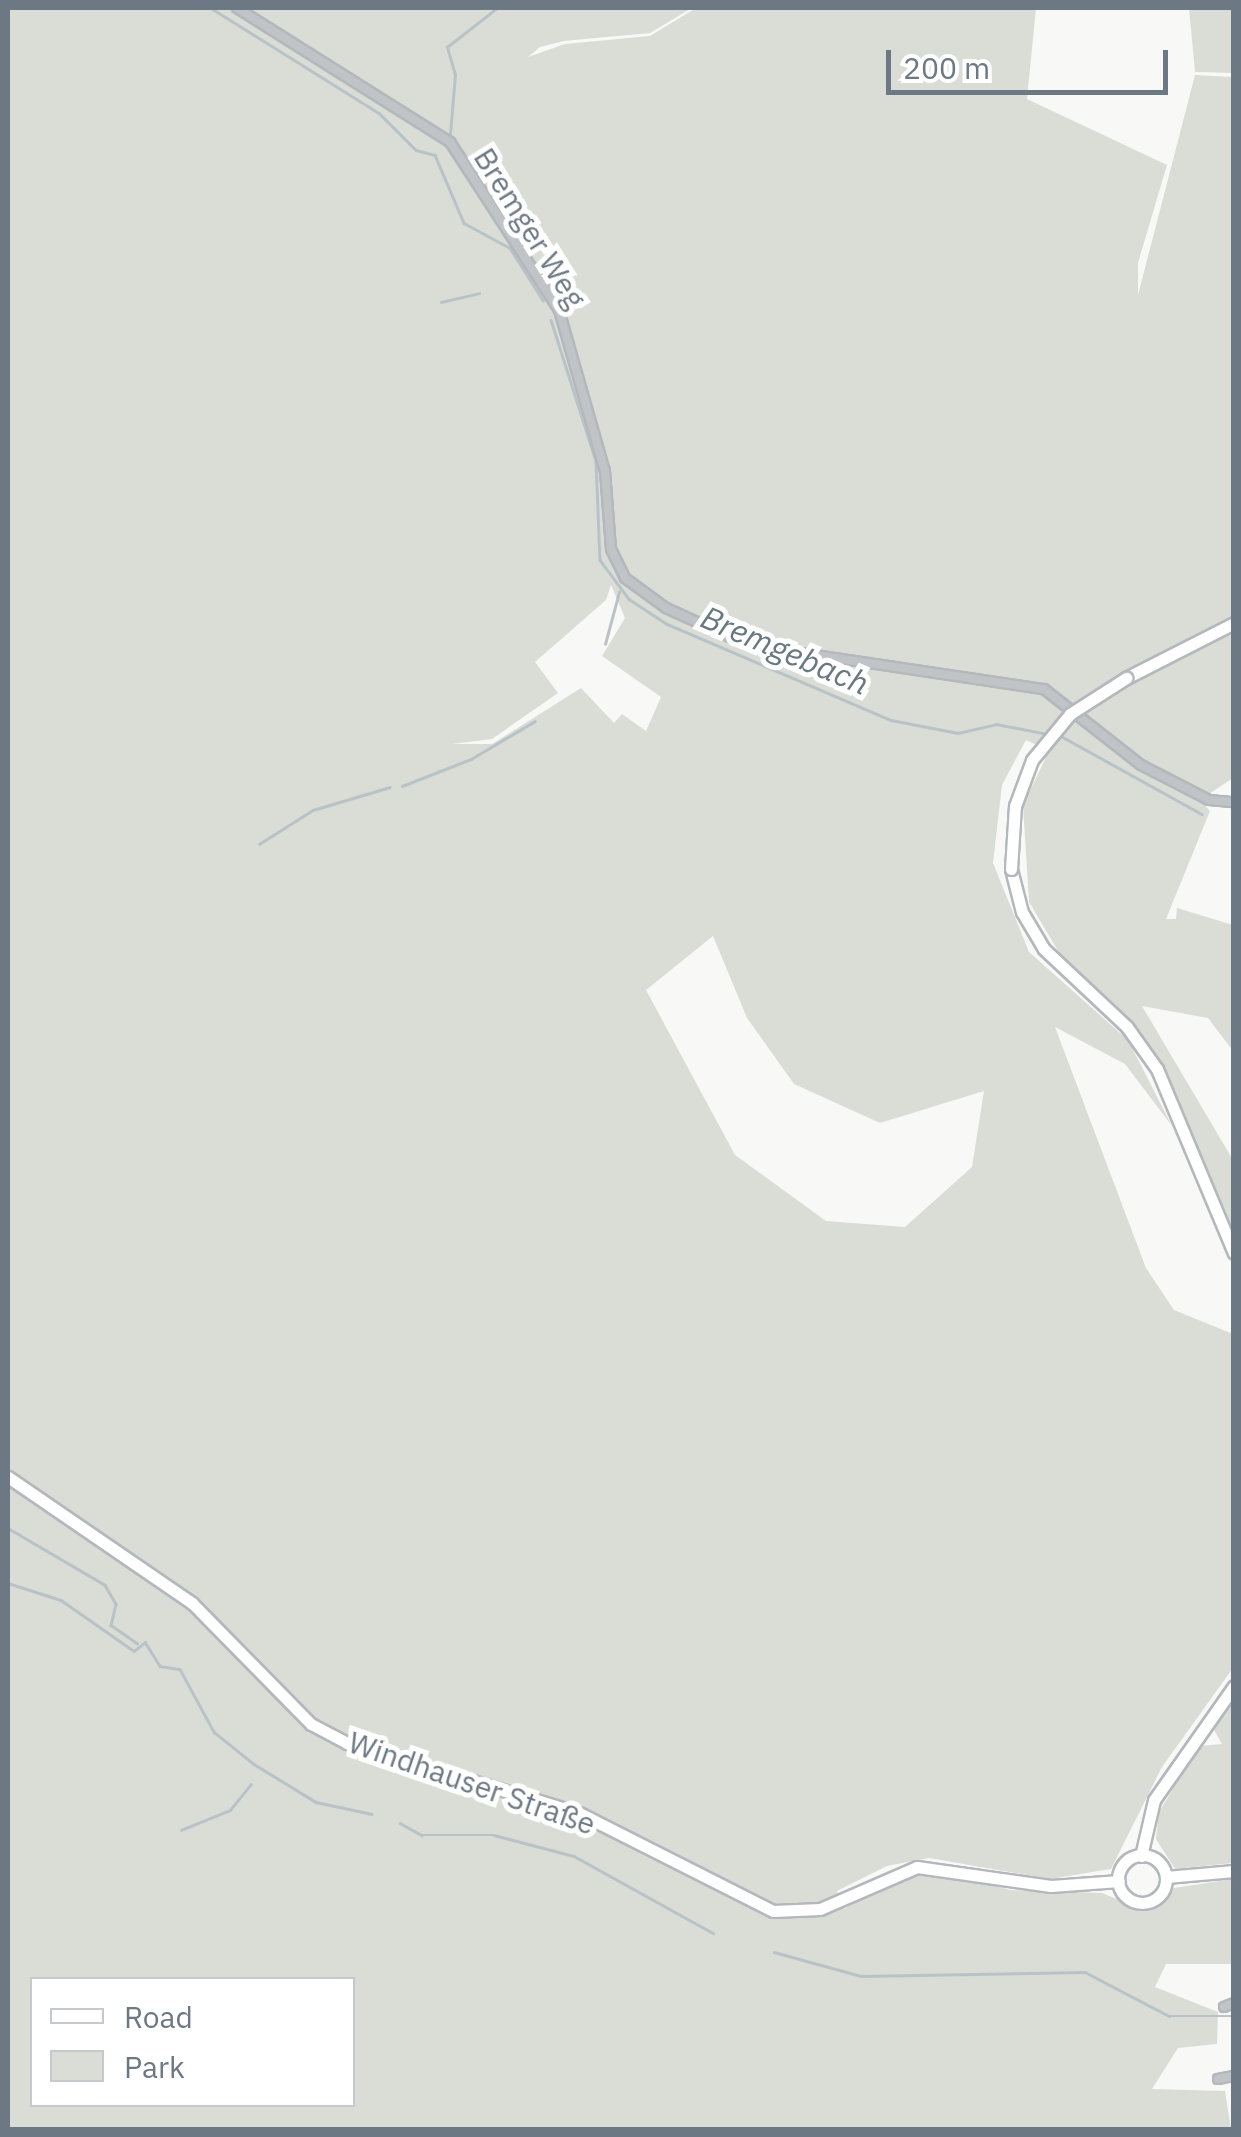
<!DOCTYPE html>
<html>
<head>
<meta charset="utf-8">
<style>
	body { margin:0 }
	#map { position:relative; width:1241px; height:2137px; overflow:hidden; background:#f8f9f7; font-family:"IBM Plex Sans",sans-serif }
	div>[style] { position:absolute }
	.green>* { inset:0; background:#d9ddd6 }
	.stream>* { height:2.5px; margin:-1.25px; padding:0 1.25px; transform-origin:1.25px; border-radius:1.25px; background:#b9c3c7 }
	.roads { filter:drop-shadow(2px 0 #b4b8bc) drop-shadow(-2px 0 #b4b8bc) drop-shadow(0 2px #b4b8bc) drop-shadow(0 -2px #b4b8bc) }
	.minor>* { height:8px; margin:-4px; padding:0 4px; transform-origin:4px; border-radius:4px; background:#c1c4c7 }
	.secondary>* { height:11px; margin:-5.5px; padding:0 5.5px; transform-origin:5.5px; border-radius:5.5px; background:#fff }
	.secondary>.ring { margin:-5.5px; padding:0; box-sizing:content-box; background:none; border:11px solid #fff; border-radius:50% }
	.bridges { filter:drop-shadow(2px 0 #b4b8bc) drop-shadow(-2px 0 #b4b8bc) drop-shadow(0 2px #b4b8bc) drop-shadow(0 -2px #b4b8bc) }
	.secondary-bridge>* { height:11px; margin:-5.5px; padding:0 5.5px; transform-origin:5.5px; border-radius:5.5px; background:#fff }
	span { translate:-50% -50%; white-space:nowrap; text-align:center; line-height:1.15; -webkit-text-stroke:10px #fff; paint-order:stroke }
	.street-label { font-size:30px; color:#6c7883 }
	.water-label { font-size:32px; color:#67787f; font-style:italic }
	.frame { position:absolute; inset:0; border:10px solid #6c7883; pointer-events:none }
	.legend { position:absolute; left:30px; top:1977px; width:325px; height:130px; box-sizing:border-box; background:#fff; border:2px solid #c4c9cd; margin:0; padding:12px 18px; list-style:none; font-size:30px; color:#6c7883 }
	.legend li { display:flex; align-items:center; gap:20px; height:50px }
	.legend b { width:50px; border:2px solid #c4c9cd }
	.scale { position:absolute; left:886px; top:50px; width:282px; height:45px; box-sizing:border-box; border:5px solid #6c7883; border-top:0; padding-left:12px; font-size:30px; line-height:35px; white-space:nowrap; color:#6c7883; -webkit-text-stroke:8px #fff; paint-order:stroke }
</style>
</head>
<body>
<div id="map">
	<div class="green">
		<i style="clip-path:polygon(evenodd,8px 8px,692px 8px,650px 33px,564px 41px,540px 47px,528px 57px,565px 44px,650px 36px,696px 8px,1036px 8px,1027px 99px,1167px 165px,1138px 263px,1138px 295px,1195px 75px,1233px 77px,1233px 778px,1200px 800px,1210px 811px,1166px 919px,1176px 919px,1177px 908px,1233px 925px,1233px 1051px,1208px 1018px,1142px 1006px,1233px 1160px,1233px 1235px,1158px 1058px,1061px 956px,1029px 902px,1023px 805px,1049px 751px,1026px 740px,1002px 785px,993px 863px,1029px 952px,1128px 1040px,1172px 1126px,1125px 1064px,1055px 1027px,1146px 1268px,1174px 1310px,1233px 1334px,1233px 1668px,1162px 1767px,1111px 1869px,1050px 1879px,929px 1858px,887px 1866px,837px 1891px,844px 1909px,884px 1885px,925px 1872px,956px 1874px,1010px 1890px,1102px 1893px,1143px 1910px,1174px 1888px,1233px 1879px,1233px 1964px,1166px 1964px,1155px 1987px,1218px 2012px,1217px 2044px,1178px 2048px,1152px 2089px,1225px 2091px,1231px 2129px,8px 2130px,8px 8px,611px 585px,625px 618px,602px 656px,661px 697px,646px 731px,622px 714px,614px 723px,581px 688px,492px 744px,452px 744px,492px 739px,558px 693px,535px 662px,606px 600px,611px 585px,8px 8px,713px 936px,747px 1018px,794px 1084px,880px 1123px,984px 1091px,972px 1167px,905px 1227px,826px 1221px,735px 1155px,646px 990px,713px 936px,8px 8px,32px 1980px,352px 1980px,352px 2104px,32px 2104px,32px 1980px)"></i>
		<i style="clip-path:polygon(1189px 8px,1233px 8px,1233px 73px,1195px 72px)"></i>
		<i style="clip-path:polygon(1233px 1695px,1233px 1863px,1175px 1869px,1156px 1839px,1159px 1812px,1199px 1746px,1222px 1744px,1213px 1728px)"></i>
	</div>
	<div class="stream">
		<i style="left:211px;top:8px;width:198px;rotate:32deg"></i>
		<i style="left:379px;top:113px;width:52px;rotate:45deg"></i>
		<i style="left:416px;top:150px;width:20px;rotate:15deg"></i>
		<i style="left:435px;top:155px;width:74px;rotate:66.9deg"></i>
		<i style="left:464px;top:223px;width:52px;rotate:28.5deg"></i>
		<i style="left:510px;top:248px;width:62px;rotate:57.6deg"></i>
		<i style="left:450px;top:134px;width:59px;rotate:-85.2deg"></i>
		<i style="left:455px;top:75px;width:29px;rotate:-106deg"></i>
		<i style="left:447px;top:47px;width:63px;rotate:-38deg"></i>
		<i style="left:441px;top:302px;width:39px;rotate:-13deg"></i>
		<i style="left:551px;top:320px;width:148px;rotate:72.3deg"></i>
		<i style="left:596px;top:461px;width:99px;rotate:87.7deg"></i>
		<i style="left:600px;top:560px;width:49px;rotate:53.4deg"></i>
		<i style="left:629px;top:599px;width:45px;rotate:33.3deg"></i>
		<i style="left:667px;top:624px;width:244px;rotate:23.2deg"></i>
		<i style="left:891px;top:720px;width:68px;rotate:11deg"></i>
		<i style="left:958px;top:733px;width:39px;rotate:-13deg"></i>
		<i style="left:996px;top:724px;width:53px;rotate:10.9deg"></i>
		<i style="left:605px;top:644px;width:54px;rotate:-74.9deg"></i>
		<i style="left:1061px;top:736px;width:161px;rotate:29deg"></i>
		<i style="left:402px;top:786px;width:74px;rotate:-21.4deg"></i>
		<i style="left:471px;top:759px;width:74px;rotate:-30.7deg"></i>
		<i style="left:259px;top:844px;width:64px;rotate:-32.2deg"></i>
		<i style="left:313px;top:810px;width:80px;rotate:-16.6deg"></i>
		<i style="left:8px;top:1528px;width:113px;rotate:30.4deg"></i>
		<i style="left:105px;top:1585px;width:22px;rotate:60deg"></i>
		<i style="left:116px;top:1604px;width:22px;rotate:103deg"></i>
		<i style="left:111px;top:1625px;width:32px;rotate:35deg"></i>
		<i style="left:8px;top:1583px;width:56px;rotate:17.8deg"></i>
		<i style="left:61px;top:1600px;width:89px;rotate:34.9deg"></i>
		<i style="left:134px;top:1651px;width:14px;rotate:-39deg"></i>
		<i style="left:145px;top:1642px;width:28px;rotate:58deg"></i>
		<i style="left:160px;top:1666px;width:20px;rotate:9deg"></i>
		<i style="left:180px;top:1669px;width:72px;rotate:61.6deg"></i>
		<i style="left:214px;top:1732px;width:51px;rotate:38.7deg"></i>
		<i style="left:254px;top:1764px;width:73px;rotate:31.5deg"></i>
		<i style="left:316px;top:1802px;width:57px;rotate:12.1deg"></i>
		<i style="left:400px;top:1823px;width:25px;rotate:29deg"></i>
		<i style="left:422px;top:1835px;width:72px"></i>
		<i style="left:494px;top:1835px;width:83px;rotate:14.7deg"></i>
		<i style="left:574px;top:1856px;width:159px;rotate:29deg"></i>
		<i style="left:181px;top:1830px;width:53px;rotate:-22.2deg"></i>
		<i style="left:230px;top:1810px;width:33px;rotate:-51deg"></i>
		<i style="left:774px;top:1952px;width:90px;rotate:15.4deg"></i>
		<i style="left:861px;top:1976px;width:224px;rotate:-1deg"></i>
		<i style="left:1085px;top:1972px;width:95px;rotate:27.6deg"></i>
		<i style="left:1169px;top:2016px;width:65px"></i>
	</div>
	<div class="roads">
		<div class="minor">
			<i style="left:237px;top:8px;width:252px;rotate:32.2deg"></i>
			<i style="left:450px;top:142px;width:200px;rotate:57deg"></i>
			<i style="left:559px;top:310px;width:167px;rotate:74.1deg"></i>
			<i style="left:605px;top:471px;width:78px;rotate:85.6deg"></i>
			<i style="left:611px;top:549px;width:32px;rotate:64deg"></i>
			<i style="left:625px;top:578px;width:51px;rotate:36.2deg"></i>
			<i style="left:666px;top:608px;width:90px;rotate:24.3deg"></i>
			<i style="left:748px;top:645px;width:299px;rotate:8.5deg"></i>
			<i style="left:1044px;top:689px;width:123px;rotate:38.1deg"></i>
			<i style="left:1141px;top:765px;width:76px;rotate:27.2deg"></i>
			<i style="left:1209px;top:800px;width:25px;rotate:5deg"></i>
			<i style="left:1224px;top:2007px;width:11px;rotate:-22deg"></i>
			<i style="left:1218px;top:2079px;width:16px;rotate:-11deg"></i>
		</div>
		<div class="secondary">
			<i style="left:1126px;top:678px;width:121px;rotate:-27deg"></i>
			<i style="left:1011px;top:869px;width:44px;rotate:75.7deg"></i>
			<i style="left:1022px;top:912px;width:43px;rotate:59.3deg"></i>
			<i style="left:1044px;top:949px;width:114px;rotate:43.2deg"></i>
			<i style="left:1127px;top:1027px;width:52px;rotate:54.5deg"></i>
			<i style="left:1157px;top:1069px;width:199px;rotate:67.3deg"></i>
			<i style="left:8px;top:1477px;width:223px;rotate:34.4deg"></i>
			<i style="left:192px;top:1603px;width:170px;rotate:45.5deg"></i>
			<i style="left:311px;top:1724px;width:41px;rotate:27.8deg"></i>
			<i style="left:347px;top:1743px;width:242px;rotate:16.8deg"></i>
			<i style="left:579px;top:1813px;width:217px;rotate:26.8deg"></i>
			<i style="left:773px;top:1911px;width:47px;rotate:-2.4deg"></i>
			<i style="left:820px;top:1909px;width:106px;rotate:-23.4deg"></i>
			<i style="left:917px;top:1867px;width:135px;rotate:8.1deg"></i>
			<i style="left:1051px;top:1886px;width:68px;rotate:-4.2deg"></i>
			<i class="ring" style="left:1118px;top:1855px;width:37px;height:37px"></i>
			<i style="left:1141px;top:1856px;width:57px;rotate:-76.9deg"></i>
			<i style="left:1154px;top:1800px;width:139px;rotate:-54.9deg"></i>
			<i style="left:1166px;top:1877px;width:68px;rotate:-5deg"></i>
		</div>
	</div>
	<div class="bridges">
		<div class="secondary-bridge">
			<i style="left:1011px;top:869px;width:63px;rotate:-86.4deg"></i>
			<i style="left:1015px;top:806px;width:49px;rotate:-69.7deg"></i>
			<i style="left:1032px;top:760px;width:60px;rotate:-50.4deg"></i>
			<i style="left:1070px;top:714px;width:67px;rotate:-32.7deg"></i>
		</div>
	</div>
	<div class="street-label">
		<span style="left:530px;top:228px;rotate:58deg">Bremger Weg</span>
		<span style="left:472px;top:1783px;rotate:19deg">Windhauser Straße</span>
	</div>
	<div class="water-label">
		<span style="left:785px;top:650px;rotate:23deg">Bremgebach</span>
	</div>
	<div class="frame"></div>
	<ul class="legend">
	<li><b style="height:12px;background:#fff"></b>Road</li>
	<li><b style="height:28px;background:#d9ddd6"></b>Park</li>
	</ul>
	<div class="scale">200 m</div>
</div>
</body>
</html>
